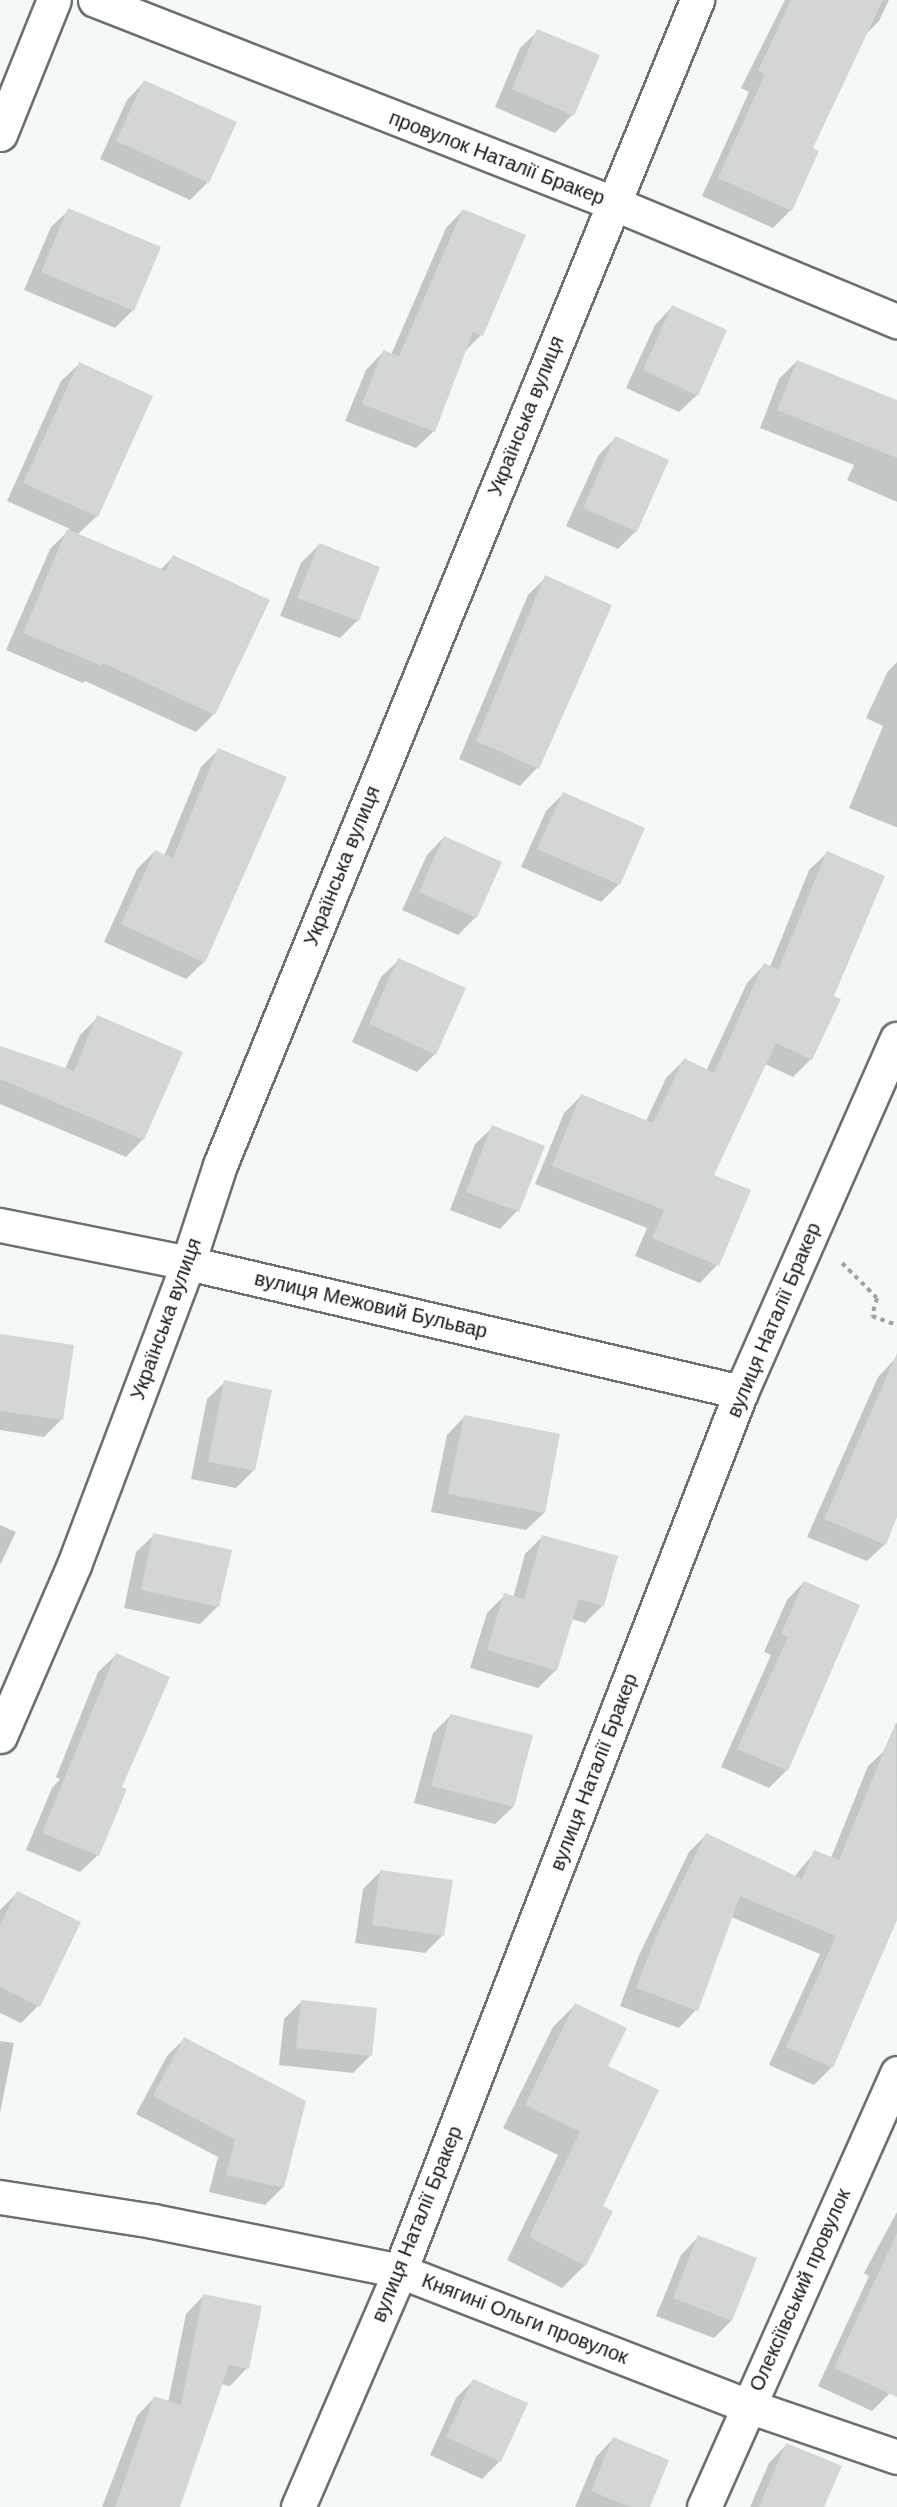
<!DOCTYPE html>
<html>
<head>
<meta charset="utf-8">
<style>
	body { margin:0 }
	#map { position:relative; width:897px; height:2507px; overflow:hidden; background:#f4f8f8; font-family:Helvetica,sans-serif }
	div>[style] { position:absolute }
	.shadow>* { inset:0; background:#0003 }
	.building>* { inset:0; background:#d3d6d5 }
	.path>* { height:4px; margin-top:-2px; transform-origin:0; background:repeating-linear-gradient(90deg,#a0a3a3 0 4.5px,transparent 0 9px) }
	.roads { filter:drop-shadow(2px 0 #6b6f6f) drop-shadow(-2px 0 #6b6f6f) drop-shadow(0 2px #6b6f6f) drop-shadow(0 -2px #6b6f6f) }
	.street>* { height:33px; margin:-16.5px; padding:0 16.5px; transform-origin:16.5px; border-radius:16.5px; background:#fff }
	.secondary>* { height:33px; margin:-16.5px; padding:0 16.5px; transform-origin:16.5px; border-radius:16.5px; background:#fff }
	span { translate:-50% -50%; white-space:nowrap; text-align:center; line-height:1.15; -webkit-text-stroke:5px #fff; paint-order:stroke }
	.street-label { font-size:20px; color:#161818 }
</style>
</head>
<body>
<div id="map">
	<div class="shadow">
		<i style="clip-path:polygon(785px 0,889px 0,879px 21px,864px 36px,811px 149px,791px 210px,773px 228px,702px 196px,749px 92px,741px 88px)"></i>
		<i style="clip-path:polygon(538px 31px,572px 115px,555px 133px,495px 107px,520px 48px)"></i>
		<i style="clip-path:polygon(144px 82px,235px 123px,207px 183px,190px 200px,100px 159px,127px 100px)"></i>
		<i style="clip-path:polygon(69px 210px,133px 310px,115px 328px,24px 290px,51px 227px)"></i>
		<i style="clip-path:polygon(463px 210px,481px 335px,463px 353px,434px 431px,416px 448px,345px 421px,366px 370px,383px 352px,391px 355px,446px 228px)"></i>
		<i style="clip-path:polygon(672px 307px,697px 395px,679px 412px,626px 388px,655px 325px)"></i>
		<i style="clip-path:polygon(797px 361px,897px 403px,897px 502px,847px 480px,854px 465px,760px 428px,779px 379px)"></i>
		<i style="clip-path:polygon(79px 364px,97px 516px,77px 535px,160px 570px,173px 557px,214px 714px,196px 732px,85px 681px,83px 683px,6px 650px,50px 549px,70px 529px,7px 501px,61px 381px)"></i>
		<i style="clip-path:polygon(615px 438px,636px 531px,618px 549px,566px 526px,598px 456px)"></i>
		<i style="clip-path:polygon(319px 545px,358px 620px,340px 638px,280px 616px,301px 563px)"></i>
		<i style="clip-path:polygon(546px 577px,537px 768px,520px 786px,459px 759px,528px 595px)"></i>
		<i style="clip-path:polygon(897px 662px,897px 827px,896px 827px,849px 808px,883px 726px,866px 718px,888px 671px)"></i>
		<i style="clip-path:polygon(218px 750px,204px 962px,186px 979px,104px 942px,137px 869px,155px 851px,164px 856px,201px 767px)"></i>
		<i style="clip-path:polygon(563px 794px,643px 829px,618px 885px,601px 902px,521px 867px,546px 811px)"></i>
		<i style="clip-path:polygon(444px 837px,476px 917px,458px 935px,402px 910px,427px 855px)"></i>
		<i style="clip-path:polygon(827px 853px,833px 997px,811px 1059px,793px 1077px,765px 1064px,712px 1176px,749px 1191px,717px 1265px,700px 1283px,635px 1256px,647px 1228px,535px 1184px,564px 1113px,581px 1096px,646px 1121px,666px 1078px,684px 1060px,706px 1071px,747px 983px,764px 965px,770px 967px,809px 870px)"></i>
		<i style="clip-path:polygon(399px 960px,435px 1054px,417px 1072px,352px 1042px,381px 977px)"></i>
		<i style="clip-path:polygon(98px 1017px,143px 1139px,126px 1157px,0 1104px,0 1048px,65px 1069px,80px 1035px)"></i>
		<i style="clip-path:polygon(493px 1127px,517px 1211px,500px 1229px,450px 1210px,475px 1144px)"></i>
		<i style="clip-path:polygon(0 1337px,62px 1419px,44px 1437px,0 1430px)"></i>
		<i style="clip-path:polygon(895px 1359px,897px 1514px,885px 1544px,867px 1561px,807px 1537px,878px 1377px)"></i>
		<i style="clip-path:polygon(225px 1382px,253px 1471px,236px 1488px,191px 1479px,207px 1399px)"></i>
		<i style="clip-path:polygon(464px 1417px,544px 1513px,526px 1530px,431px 1512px,447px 1435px)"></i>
		<i style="clip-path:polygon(0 1525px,16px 1532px,0 1565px)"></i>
		<i style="clip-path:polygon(154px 1535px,218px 1606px,200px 1624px,124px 1608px,136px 1552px)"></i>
		<i style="clip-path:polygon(542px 1537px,603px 1605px,585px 1623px,572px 1619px,556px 1670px,538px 1688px,470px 1668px,487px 1613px,505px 1595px,513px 1598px,525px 1554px)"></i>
		<i style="clip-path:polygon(804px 1582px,787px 1770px,769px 1788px,721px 1767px,771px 1655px,764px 1652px,787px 1600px)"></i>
		<i style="clip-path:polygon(116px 1655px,120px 1788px,98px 1855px,80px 1872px,26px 1850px,52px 1788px,60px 1779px,56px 1777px,98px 1672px)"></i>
		<i style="clip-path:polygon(451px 1715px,513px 1807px,495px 1824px,414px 1803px,433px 1733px)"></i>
		<i style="clip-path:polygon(897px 1722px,897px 1915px,832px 2067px,814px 2085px,769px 2065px,820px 1954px,731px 1917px,696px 2010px,679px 2028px,620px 2006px,639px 1955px,689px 1852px,707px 1834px,794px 1877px,815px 1852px,831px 1858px,868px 1766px,883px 1752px)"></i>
		<i style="clip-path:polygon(381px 1871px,443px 1935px,425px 1953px,355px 1943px,363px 1889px)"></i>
		<i style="clip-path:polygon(17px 1893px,38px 2006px,21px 2023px,0 2013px,0 1910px)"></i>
		<i style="clip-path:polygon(302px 2001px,370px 2056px,353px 2073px,279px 2065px,284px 2019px)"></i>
		<i style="clip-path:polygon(576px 2004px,606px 2066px,601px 2207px,585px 2265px,562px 2288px,507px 2260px,558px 2155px,503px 2128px,553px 2027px)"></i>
		<i style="clip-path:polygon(184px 2039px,304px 2102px,282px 2188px,265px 2205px,209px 2192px,218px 2157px,136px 2114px,167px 2056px)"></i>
		<i style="clip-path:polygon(0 2041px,14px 2043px,0 2113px)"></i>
		<i style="clip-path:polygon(897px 2212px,897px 2377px,890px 2393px,872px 2411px,818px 2386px,869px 2276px,864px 2273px)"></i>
		<i style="clip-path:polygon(698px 2237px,731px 2321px,714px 2338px,656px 2316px,681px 2255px)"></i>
		<i style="clip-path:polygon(203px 2296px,247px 2368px,230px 2386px,221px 2384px,173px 2507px,102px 2507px,137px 2416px,154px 2398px,168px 2403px,186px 2314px)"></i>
		<i style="clip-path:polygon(474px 2380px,500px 2461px,482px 2479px,430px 2455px,456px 2398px)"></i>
		<i style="clip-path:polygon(613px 2439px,648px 2507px,575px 2507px,596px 2457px)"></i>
		<i style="clip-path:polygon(786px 2445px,822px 2507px,750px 2507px,769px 2463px)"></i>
	</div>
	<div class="building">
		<i style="clip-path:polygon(791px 0,883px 0,813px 148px,819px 151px,792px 211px,718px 178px,765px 74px,758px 71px)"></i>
		<i style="clip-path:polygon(537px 29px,600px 55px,574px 116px,512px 89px)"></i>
		<i style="clip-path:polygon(144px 80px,237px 122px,209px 183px,116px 141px)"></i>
		<i style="clip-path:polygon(68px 208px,161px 247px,134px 311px,41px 272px)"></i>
		<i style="clip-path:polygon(463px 209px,526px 235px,483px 336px,473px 332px,435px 432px,362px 404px,383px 350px,399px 356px)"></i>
		<i style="clip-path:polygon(672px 305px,727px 330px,698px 396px,643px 370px)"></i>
		<i style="clip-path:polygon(797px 360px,897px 400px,897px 458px,777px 410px)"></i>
		<i style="clip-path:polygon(79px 362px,153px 396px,98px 517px,23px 483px)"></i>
		<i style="clip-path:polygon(615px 436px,669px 460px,637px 532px,583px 508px)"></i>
		<i style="clip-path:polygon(67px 529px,166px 571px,173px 555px,270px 600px,215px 715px,103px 663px,102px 666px,23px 633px)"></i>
		<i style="clip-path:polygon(319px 543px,380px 567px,359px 621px,297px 598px)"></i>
		<i style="clip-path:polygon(545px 575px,612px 605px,539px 769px,476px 741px)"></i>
		<i style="clip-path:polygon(218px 748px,287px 777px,205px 963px,121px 924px,155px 850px,173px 858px)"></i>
		<i style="clip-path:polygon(563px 792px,645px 828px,620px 885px,537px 849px)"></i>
		<i style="clip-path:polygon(444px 836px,502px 862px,477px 918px,419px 892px)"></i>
		<i style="clip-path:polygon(827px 851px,885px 876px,834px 996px,841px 999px,812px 1060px,776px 1043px,714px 1175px,751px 1190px,719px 1266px,652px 1238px,664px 1210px,552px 1166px,581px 1094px,653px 1123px,684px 1058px,714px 1073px,764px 963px,778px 970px)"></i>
		<i style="clip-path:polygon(398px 958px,466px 988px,436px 1055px,369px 1024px)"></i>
		<i style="clip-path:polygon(97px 1015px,183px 1052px,144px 1140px,0 1079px,0 1046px,74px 1071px)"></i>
		<i style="clip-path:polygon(492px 1125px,545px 1146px,519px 1212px,466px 1192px)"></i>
		<i style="clip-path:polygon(0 1334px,74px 1345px,63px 1420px,0 1411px)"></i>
		<i style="clip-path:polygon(897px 1353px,897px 1517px,886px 1545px,824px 1519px)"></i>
		<i style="clip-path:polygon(224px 1380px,272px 1390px,255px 1471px,208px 1462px)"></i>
		<i style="clip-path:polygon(464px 1415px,560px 1434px,545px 1513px,448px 1494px)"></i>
		<i style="clip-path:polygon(153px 1533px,232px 1550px,219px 1607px,141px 1590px)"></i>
		<i style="clip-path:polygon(542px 1535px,618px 1556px,604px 1606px,579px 1599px,557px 1671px,487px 1650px,504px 1593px,524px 1599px)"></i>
		<i style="clip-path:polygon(804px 1581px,860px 1605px,788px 1771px,737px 1749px,788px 1637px,781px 1634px)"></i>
		<i style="clip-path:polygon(116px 1653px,170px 1677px,122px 1787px,127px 1789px,99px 1856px,42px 1833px)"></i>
		<i style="clip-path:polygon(450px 1714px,533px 1735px,514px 1807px,431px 1786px)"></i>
		<i style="clip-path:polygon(896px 1722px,897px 1920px,833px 2068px,786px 2047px,836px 1936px,740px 1896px,698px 2011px,636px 1988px,656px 1936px,706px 1833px,802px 1879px,814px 1850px,839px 1860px)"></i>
		<i style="clip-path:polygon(380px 1870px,453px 1880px,444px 1936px,372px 1925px)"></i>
		<i style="clip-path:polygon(17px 1891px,81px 1922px,40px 2007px,0 1987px,0 1925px)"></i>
		<i style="clip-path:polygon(301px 2000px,377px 2008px,372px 2056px,296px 2048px)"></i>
		<i style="clip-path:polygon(575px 2003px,627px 2028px,608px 2066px,659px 2090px,603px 2206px,613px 2211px,586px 2266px,529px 2237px,580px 2132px,525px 2105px)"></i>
		<i style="clip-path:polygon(184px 2037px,306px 2101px,284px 2188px,226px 2175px,235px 2140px,153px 2096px)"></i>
		<i style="clip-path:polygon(897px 2233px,897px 2397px,834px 2368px)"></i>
		<i style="clip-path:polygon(698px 2235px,757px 2258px,732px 2321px,673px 2298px)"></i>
		<i style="clip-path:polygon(203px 2294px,262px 2306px,249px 2369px,229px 2365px,180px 2507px,115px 2507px,154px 2396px,181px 2405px)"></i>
		<i style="clip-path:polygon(473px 2379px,528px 2403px,501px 2462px,446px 2437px)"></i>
		<i style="clip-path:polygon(613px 2437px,669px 2460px,650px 2507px,630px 2507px,591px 2491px)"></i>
		<i style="clip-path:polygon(786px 2443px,842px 2466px,824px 2507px,759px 2507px)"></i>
	</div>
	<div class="path">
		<i style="left:842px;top:1263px;width:49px;rotate:45deg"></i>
		<i style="left:877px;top:1298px;width:19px;rotate:106deg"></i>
		<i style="left:872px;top:1316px;width:27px;rotate:20deg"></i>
	</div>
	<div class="roads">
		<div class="street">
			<i style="left:95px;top:0;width:556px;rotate:21.4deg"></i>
			<i style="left:613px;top:203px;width:308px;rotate:22.6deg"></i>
			<i style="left:0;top:1225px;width:192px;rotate:11.4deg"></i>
			<i style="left:188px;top:1263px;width:568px;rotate:13.13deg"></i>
			<i style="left:0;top:1736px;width:186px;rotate:-66.6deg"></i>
			<i style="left:74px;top:1565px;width:323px;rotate:-69.3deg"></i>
			<i style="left:188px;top:1263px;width:103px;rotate:-71.9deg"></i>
			<i style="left:220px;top:1165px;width:1259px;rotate:-67.73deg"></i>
			<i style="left:0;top:2197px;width:155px;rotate:8.9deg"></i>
			<i style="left:153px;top:2221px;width:252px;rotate:11.4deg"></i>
			<i style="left:400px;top:2271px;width:373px;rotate:21.2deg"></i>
			<i style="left:748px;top:2406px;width:157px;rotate:18.9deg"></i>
			<i style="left:298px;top:2507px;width:257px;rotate:-66.6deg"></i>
			<i style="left:400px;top:2271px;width:943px;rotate:-68.8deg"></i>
			<i style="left:741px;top:1392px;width:386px;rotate:-66.2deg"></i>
			<i style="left:704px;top:2507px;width:475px;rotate:-66deg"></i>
		</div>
		<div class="secondary">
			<i style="left:0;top:134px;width:144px;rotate:-68.1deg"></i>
		</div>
	</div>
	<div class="street-label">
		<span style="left:497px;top:158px;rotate:21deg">провулок Наталії Бракер</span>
		<span style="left:526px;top:416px;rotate:-68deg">Українська вулиця</span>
		<span style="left:342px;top:866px;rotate:-68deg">Українська вулиця</span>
		<span style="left:371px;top:1305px;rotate:13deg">вулиця Межовий Бульвар</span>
		<span style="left:166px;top:1319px;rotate:-70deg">Українська вулиця</span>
		<span style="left:774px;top:1320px;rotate:-67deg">вулиця Наталії Бракер</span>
		<span style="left:594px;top:1772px;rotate:-69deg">вулиця Наталії Бракер</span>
		<span style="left:417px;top:2224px;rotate:-68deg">вулиця Наталії Бракер</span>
		<span style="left:800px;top:2290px;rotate:-66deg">Олексіївський провулок</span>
		<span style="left:525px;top:2319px;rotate:21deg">Княгині Ольги провулок</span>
	</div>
</div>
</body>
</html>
